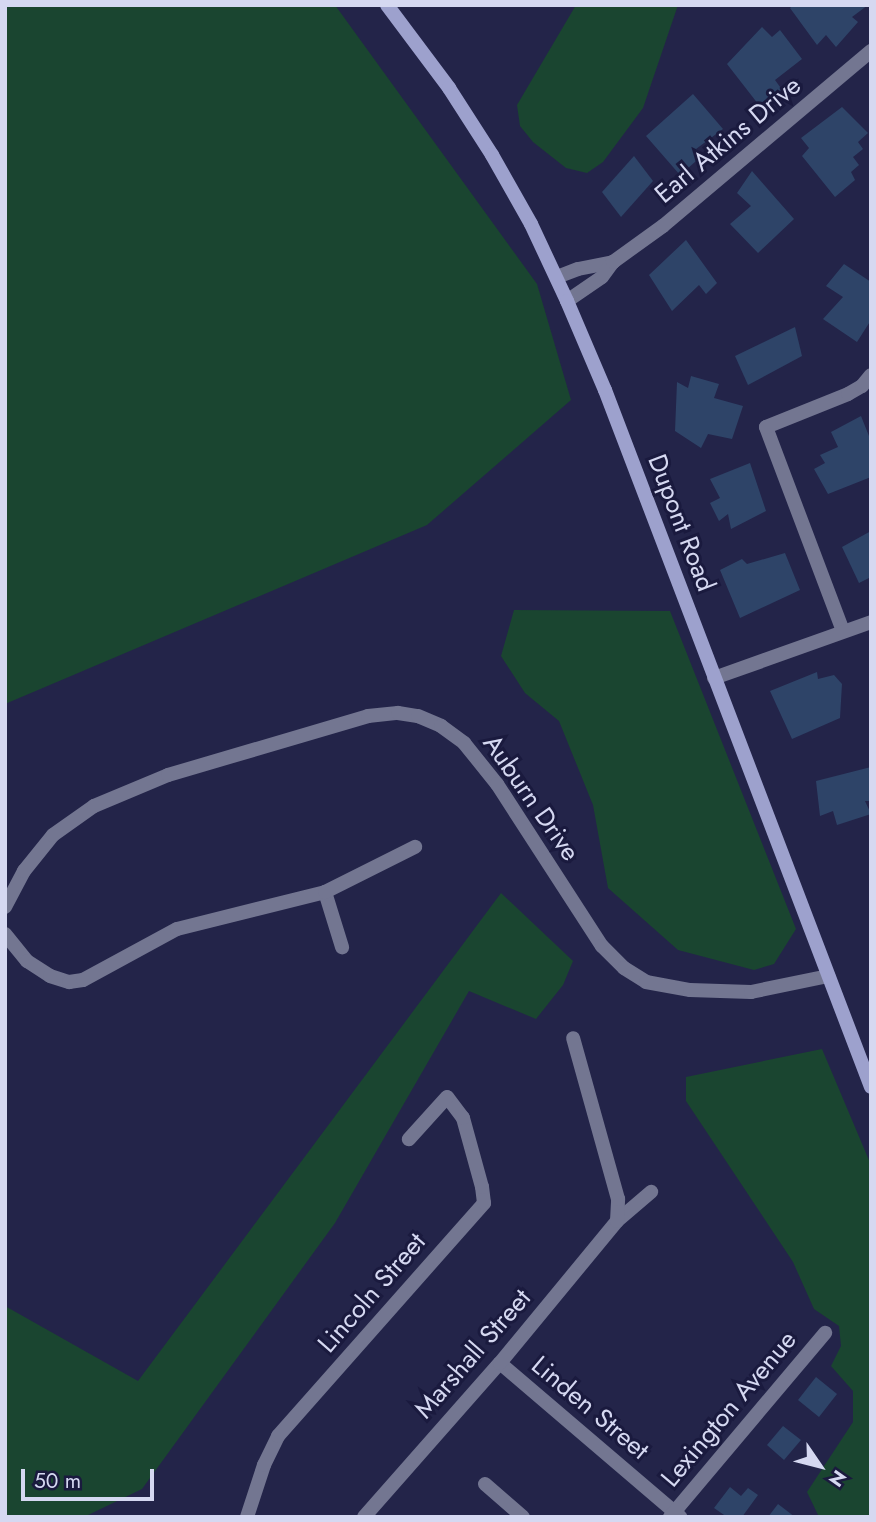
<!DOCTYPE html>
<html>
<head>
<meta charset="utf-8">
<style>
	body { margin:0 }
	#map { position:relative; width:876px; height:1522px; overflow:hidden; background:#232449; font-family:Jost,sans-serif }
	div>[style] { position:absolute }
	.green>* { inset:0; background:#1a4530 }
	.building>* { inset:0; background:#2e4468 }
	.street>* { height:14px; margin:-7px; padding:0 7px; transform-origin:7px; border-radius:7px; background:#737691 }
	.secondary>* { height:14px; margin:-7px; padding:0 7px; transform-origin:7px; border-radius:7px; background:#9da1cd }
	span { translate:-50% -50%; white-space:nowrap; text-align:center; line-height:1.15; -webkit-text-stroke:6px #1a1a3e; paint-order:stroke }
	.street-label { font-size:26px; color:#d5d8f1 }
	.frame { position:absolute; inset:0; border:7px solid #d5d8f1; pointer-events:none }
	.north { position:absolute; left:785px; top:1431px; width:70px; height:70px; -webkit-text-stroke:5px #1a1a3e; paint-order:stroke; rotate:125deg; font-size:19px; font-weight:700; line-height:28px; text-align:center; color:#d5d8f1 }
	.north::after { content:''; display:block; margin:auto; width:24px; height:32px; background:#d5d8f1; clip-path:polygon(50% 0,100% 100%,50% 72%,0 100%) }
	.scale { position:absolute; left:21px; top:1469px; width:133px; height:32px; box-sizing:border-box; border:4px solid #d5d8f1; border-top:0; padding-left:9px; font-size:21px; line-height:24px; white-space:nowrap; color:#d5d8f1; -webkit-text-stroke:5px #1a1a3e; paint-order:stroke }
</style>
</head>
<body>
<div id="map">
	<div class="green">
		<i style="clip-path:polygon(5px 5px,335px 5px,537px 284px,571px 400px,427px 525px,5px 704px)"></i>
		<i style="clip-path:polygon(576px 5px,678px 5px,643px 108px,603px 162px,587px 173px,566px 168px,533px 142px,520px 126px,517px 105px)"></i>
		<i style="clip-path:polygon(514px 610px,670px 611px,796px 929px,774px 964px,754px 970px,678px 950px,608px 888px,593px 805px,559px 721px,525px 693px,501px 656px)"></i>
		<i style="clip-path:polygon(501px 893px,573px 961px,563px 985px,536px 1019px,469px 991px,335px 1223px,142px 1489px,84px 1517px,5px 1517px,5px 1306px,138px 1381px)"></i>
		<i style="clip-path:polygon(822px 1049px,871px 1165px,871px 1513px,868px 1517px,819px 1517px,807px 1492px,853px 1422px,853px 1391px,831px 1366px,841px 1346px,839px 1326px,814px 1309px,793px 1262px,686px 1101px,686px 1077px)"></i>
	</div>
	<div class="building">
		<i style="clip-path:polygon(793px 5px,868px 5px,852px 17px,858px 22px,836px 47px,826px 35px,817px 45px,790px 8px)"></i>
		<i style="clip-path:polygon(762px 27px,772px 37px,780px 30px,802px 59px,775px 80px,783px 91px,762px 109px,727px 64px)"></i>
		<i style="clip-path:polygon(693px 94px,723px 129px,696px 149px,703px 155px,680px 175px,646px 136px)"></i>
		<i style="clip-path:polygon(842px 107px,868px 133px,858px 142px,863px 149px,853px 157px,859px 165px,851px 172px,855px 180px,835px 197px,802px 156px,809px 148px,801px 138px)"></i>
		<i style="clip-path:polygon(634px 156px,653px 181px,621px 217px,602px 192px)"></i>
		<i style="clip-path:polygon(752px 171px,794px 219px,758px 253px,730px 224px,751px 206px,737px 193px)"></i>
		<i style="clip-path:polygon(686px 240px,717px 283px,706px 294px,699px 285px,672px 311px,649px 275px)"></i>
		<i style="clip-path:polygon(844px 264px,871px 282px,871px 320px,857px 342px,823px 319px,843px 297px,826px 286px)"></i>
		<i style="clip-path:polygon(795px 327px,802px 356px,748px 385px,735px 356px)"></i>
		<i style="clip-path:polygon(691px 376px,719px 384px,714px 398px,743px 406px,732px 439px,708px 434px,701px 448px,675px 431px,677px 382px,688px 388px)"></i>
		<i style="clip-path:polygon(861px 416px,871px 441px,871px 477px,828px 494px,814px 469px,825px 463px,820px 455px,838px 447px,831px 432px)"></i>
		<i style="clip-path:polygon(750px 463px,766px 511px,731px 529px,728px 514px,719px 521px,710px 503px,720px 498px,710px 479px)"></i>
		<i style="clip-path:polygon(871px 531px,871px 577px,859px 583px,842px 547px)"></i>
		<i style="clip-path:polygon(785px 553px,800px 590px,740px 618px,720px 570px,742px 559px,747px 564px)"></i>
		<i style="clip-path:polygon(817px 672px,818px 679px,834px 675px,842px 684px,840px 718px,792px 739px,770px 691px)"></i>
		<i style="clip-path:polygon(871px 767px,871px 801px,865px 801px,871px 814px,837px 825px,833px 811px,820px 816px,816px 781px)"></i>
		<i style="clip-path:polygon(816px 1377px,837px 1394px,819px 1417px,798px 1400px)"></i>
		<i style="clip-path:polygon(783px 1426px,801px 1440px,784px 1460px,767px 1445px)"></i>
		<i style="clip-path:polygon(730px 1487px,741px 1496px,748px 1488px,758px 1495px,742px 1517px,727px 1517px,714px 1508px)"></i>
		<i style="clip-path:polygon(778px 1504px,795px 1517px,768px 1517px)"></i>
	</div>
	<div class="street">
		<i style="left:557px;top:277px;width:22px;rotate:-21deg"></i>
		<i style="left:578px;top:269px;width:36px;rotate:-11deg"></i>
		<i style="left:567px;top:301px;width:42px;rotate:-34.4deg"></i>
		<i style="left:602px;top:277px;width:19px;rotate:-54deg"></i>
		<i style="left:613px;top:262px;width:62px;rotate:-35.8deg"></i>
		<i style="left:663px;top:226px;width:272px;rotate:-40.1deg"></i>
		<i style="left:843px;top:631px;width:218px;rotate:-110.7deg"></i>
		<i style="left:766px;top:427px;width:88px;rotate:-21.9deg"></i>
		<i style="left:848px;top:394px;width:16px;rotate:-30deg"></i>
		<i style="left:862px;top:386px;width:14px;rotate:-51deg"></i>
		<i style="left:714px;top:678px;width:167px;rotate:-19.6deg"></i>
		<i style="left:325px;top:892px;width:58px;rotate:72.8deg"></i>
		<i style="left:5px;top:907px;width:41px;rotate:-62.2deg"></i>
		<i style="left:24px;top:871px;width:46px;rotate:-51.1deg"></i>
		<i style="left:53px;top:835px;width:50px;rotate:-35.3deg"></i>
		<i style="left:94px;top:806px;width:80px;rotate:-22.7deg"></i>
		<i style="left:168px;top:775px;width:209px;rotate:-16.4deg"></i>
		<i style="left:368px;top:716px;width:30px;rotate:-6deg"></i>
		<i style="left:398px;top:713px;width:20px;rotate:9deg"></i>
		<i style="left:418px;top:716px;width:25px;rotate:23deg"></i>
		<i style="left:441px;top:726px;width:29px;rotate:36deg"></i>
		<i style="left:464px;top:743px;width:53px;rotate:51.2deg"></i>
		<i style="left:497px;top:784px;width:193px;rotate:57.1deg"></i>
		<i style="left:602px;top:946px;width:31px;rotate:45deg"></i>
		<i style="left:624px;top:968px;width:26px;rotate:32deg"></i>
		<i style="left:646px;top:982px;width:45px;rotate:10.3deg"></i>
		<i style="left:690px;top:990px;width:61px;rotate:1.9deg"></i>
		<i style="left:751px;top:992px;width:79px;rotate:-11.7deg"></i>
		<i style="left:5px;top:934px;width:35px;rotate:51deg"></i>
		<i style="left:27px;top:961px;width:27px;rotate:33deg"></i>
		<i style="left:50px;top:976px;width:20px;rotate:18deg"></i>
		<i style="left:69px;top:982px;width:14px;rotate:-8deg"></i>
		<i style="left:83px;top:980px;width:107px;rotate:-28.5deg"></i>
		<i style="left:177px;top:929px;width:153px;rotate:-14deg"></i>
		<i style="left:325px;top:892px;width:101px;rotate:-26.6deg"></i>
		<i style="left:617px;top:1221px;width:45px;rotate:-40.5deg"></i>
		<i style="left:500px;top:1363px;width:237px;rotate:40.5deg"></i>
		<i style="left:485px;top:1484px;width:50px;rotate:41deg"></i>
		<i style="left:247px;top:1517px;width:55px;rotate:-71.9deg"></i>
		<i style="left:264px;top:1465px;width:32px;rotate:-64deg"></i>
		<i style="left:278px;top:1436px;width:311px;rotate:-48.5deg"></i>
		<i style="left:484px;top:1203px;width:16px;rotate:-97deg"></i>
		<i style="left:482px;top:1187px;width:72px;rotate:-105.4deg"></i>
		<i style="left:463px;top:1118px;width:26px;rotate:-127deg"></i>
		<i style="left:447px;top:1097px;width:57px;rotate:132.1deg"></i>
		<i style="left:364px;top:1517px;width:205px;rotate:-48.6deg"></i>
		<i style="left:500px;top:1363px;width:184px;rotate:-50.5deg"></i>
		<i style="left:617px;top:1221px;width:22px;rotate:-87deg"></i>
		<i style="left:618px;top:1199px;width:167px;rotate:-105.6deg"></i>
		<i style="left:670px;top:1517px;width:241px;rotate:-49.9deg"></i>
	</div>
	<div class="secondary">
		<i style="left:387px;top:5px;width:104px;rotate:53.2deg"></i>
		<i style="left:449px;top:88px;width:80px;rotate:57.3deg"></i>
		<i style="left:492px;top:155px;width:79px;rotate:60.5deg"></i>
		<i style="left:531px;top:224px;width:85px;rotate:64.9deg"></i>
		<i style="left:567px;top:301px;width:97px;rotate:66.9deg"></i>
		<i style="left:605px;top:390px;width:746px;rotate:69.11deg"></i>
	</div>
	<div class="street-label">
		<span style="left:728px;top:140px;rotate:-40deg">Earl Atkins Drive</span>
		<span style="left:681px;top:523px;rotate:69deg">Dupont Road</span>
		<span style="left:531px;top:798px;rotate:55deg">Auburn Drive</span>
		<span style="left:372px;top:1293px;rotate:-49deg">Lincoln Street</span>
		<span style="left:473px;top:1354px;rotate:-49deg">Marshall Street</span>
		<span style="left:590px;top:1408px;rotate:40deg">Linden Street</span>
		<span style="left:729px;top:1409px;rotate:-50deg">Lexington Avenue</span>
	</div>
	<div class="frame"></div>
	<div class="north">N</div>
	<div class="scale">50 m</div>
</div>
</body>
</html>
